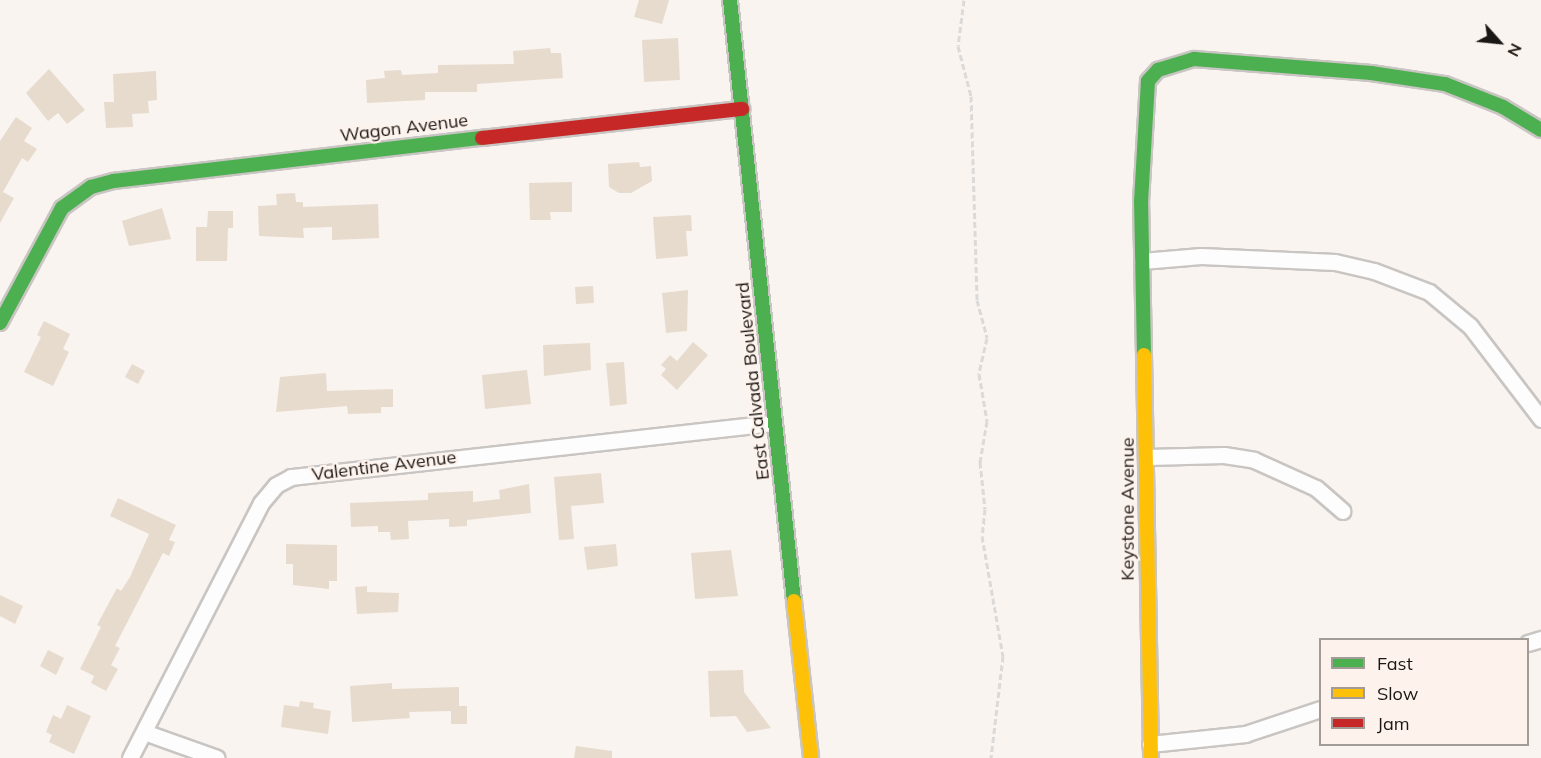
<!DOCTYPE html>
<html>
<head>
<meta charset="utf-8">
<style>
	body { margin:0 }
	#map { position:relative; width:1541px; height:758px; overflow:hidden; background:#f9f4f0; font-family:Mulish,sans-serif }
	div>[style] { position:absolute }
	.building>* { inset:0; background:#e7dbcd }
	.path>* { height:3px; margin-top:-1.5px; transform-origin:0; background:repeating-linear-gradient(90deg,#dbdad9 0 6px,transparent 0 9px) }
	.roads { filter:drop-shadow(2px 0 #c9c5c2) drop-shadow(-2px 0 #c9c5c2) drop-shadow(0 2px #c9c5c2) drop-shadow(0 -2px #c9c5c2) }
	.street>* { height:15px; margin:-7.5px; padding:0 7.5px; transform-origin:7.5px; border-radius:7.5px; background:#fefdfd }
	.fast>* { height:14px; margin:-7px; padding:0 7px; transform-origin:7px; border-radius:7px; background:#4caf50 }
	.slow>* { height:14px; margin:-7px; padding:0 7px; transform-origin:7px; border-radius:7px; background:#ffc107 }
	.jam>* { height:14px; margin:-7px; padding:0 7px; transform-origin:7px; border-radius:7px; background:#c62828 }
	span { translate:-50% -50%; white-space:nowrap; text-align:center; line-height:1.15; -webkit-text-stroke:4.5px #fdf3ec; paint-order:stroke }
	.street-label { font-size:18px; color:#1b1715 }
	.legend { position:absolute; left:1319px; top:638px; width:210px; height:108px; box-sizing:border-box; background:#fdf3ec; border:2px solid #a39b96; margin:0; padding:8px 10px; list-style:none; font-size:18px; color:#1b1715 }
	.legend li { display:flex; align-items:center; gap:12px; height:30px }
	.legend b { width:30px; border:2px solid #a39b96 }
	.north { position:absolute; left:1469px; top:12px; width:60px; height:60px; -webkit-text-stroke:4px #fdf3ec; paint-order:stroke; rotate:117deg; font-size:16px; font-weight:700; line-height:24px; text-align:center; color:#1b1715 }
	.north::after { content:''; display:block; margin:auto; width:21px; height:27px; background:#1b1715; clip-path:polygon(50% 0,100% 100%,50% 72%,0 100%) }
</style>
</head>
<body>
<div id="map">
	<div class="building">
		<i style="clip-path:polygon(639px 0,669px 0,662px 24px,634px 17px)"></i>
		<i style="clip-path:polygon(678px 38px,680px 80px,644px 82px,642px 40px)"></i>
		<i style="clip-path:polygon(550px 48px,551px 53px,561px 53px,563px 78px,477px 84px,477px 92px,425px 92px,425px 100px,367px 103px,366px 80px,385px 78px,384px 71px,401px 70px,402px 75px,438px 73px,438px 65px,514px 64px,513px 51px)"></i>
		<i style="clip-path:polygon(49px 69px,85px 110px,67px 124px,58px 113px,48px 121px,26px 93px)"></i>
		<i style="clip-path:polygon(156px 71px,157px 100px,148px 101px,149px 113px,132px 114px,133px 127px,106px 128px,104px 102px,114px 102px,113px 74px)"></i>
		<i style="clip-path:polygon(16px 117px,32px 128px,24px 141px,37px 149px,28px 162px,22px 158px,3px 192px,14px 198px,0 223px,0 141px)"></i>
		<i style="clip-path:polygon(639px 162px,640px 167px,651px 166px,652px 181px,631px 193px,619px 193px,609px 187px,608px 164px)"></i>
		<i style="clip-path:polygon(572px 182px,572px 212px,550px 212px,551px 220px,530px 220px,529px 183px)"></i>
		<i style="clip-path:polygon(295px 193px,296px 202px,303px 202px,303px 207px,378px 204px,379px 238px,332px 240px,332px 227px,303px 228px,304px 238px,259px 236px,258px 206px,277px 205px,276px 194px)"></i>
		<i style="clip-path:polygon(162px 208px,171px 239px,129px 246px,122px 221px)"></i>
		<i style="clip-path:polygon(208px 211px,233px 211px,233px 228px,228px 228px,227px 261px,196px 261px,196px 227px,207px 227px)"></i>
		<i style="clip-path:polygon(691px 215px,692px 231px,686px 231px,688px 256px,656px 259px,653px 217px)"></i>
		<i style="clip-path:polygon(593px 286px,594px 303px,576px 304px,575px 287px)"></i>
		<i style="clip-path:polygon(688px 290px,687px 331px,666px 333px,662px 293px)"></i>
		<i style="clip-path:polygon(44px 321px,70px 334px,63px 349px,69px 352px,53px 386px,24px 372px,41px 337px,37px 335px)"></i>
		<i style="clip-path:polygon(693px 342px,708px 355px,677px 390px,661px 375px,666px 369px,661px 365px,670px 355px,677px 361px)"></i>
		<i style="clip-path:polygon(590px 343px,591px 370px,544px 376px,543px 345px)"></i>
		<i style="clip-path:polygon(624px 362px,627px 404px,610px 406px,606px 363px)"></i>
		<i style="clip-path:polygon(132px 364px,145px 371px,138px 384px,125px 377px)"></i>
		<i style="clip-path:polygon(527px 370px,531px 404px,485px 409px,482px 375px)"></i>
		<i style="clip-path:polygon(326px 373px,327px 391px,393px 389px,393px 407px,381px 407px,381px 413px,348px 414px,347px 406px,276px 412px,280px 377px)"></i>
		<i style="clip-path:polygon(601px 473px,604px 503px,571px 506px,574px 539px,559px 540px,554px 477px)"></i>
		<i style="clip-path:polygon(529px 484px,531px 513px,467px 520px,467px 526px,449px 527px,449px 519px,408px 521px,409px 539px,391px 540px,390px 532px,378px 532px,378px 526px,351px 527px,350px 503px,428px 500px,428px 493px,473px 491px,473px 502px,500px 499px,499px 490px)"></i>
		<i style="clip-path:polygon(118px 498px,176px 525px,169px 540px,175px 542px,169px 556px,163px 553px,115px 646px,120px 648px,111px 665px,118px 669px,106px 691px,91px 683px,94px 676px,80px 669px,101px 627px,97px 625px,117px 588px,121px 591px,130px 577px,149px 534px,110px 516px)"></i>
		<i style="clip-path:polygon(286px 544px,337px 545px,337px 581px,329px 581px,329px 589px,293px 585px,293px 564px,286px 564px)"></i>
		<i style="clip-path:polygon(616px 544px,618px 566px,587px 570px,584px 547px)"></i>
		<i style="clip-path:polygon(731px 550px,738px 596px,695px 599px,691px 553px)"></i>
		<i style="clip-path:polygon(367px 586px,367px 592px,399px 593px,398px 612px,357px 614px,355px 587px)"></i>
		<i style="clip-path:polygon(0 595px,23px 606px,15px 624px,0 616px)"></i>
		<i style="clip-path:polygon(48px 650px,64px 658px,56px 675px,40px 666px)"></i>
		<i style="clip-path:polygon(743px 670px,744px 692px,771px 728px,747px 732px,736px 716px,710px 717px,708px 671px)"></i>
		<i style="clip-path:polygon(392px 683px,392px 689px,459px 687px,459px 706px,467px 706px,467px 724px,451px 724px,451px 711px,409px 712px,410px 718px,352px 722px,350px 686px)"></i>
		<i style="clip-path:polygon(300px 701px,314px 703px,313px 708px,331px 711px,328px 734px,281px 727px,284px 705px,299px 707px)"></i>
		<i style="clip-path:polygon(67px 705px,91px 716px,74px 754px,49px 742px,52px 735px,46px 732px,53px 715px,61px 719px)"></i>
		<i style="clip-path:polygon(576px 746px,612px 751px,612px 758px,574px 758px)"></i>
	</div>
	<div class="path">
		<i style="left:964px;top:0;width:46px;rotate:97.4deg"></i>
		<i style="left:958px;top:46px;width:52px;rotate:75.4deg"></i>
		<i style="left:971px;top:96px;width:204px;rotate:88.3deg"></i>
		<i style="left:977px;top:300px;width:39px;rotate:75deg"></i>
		<i style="left:987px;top:338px;width:37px;rotate:103deg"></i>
		<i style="left:979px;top:374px;width:48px;rotate:80.3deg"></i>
		<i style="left:987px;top:421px;width:42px;rotate:99.7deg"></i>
		<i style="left:980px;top:462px;width:47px;rotate:83.9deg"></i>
		<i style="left:985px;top:509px;width:27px;rotate:96deg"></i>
		<i style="left:982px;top:536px;width:122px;rotate:80.1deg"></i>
		<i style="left:1003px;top:656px;width:103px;rotate:96.7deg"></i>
	</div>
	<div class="roads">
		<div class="street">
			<i style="left:1142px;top:261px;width:59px;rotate:-4.8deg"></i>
			<i style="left:1201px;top:256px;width:134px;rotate:2.6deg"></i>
			<i style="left:1335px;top:262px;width:40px;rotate:13deg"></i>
			<i style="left:1374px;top:271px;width:59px;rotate:20.9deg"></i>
			<i style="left:1429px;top:292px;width:53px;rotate:39.7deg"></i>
			<i style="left:1470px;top:326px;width:117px;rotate:52.6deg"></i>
			<i style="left:1148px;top:457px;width:76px;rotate:-1.5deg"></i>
			<i style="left:1224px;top:455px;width:30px;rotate:9deg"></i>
			<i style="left:1254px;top:460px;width:68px;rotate:24.3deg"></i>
			<i style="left:1316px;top:488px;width:35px;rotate:41deg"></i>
			<i style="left:1528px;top:643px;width:14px;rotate:-17deg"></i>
			<i style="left:144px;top:732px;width:77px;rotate:19.6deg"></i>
			<i style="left:1150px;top:744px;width:96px;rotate:-6deg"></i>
			<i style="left:1245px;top:734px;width:79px;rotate:-18.4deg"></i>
			<i style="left:130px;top:758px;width:287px;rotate:-62.8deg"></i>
			<i style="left:261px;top:503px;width:23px;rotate:-50deg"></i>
			<i style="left:276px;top:485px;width:17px;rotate:-28deg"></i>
			<i style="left:291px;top:477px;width:486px;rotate:-6.4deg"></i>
		</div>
		<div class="fast">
			<i style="left:730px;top:0;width:604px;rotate:83.92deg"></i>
			<i style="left:0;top:323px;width:131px;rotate:-61.7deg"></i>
			<i style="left:62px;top:208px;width:36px;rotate:-36deg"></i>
			<i style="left:91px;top:187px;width:24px;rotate:-15deg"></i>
			<i style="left:114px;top:181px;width:371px;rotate:-6.7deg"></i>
			<i style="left:1144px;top:355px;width:153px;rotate:-91.1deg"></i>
			<i style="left:1141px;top:202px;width:121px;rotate:-86.7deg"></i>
			<i style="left:1148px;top:81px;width:15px;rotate:-48deg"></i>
			<i style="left:1158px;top:70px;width:38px;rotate:-17deg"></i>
			<i style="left:1194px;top:59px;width:178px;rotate:4.5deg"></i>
			<i style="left:1371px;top:73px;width:75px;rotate:8.5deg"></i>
			<i style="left:1445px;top:84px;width:62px;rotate:21.6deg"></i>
			<i style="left:1503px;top:107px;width:44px;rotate:31.2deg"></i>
		</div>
		<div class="slow">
			<i style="left:1144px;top:355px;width:403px;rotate:89deg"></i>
			<i style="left:794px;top:601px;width:158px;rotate:83.8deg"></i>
		</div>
		<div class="jam">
			<i style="left:482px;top:138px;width:262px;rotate:-6.4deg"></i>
		</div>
	</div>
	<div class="street-label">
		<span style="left:404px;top:128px;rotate:-7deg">Wagon Avenue</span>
		<span style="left:753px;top:381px;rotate:-96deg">East Calvada Boulevard</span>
		<span style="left:384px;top:466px;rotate:-7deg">Valentine Avenue</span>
		<span style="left:1128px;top:509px;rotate:-90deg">Keystone Avenue</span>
	</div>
	<ul class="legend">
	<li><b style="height:8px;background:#4caf50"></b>Fast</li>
	<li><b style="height:8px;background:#ffc107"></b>Slow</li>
	<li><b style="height:8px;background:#c62828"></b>Jam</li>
	</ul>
	<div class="north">N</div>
</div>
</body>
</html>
